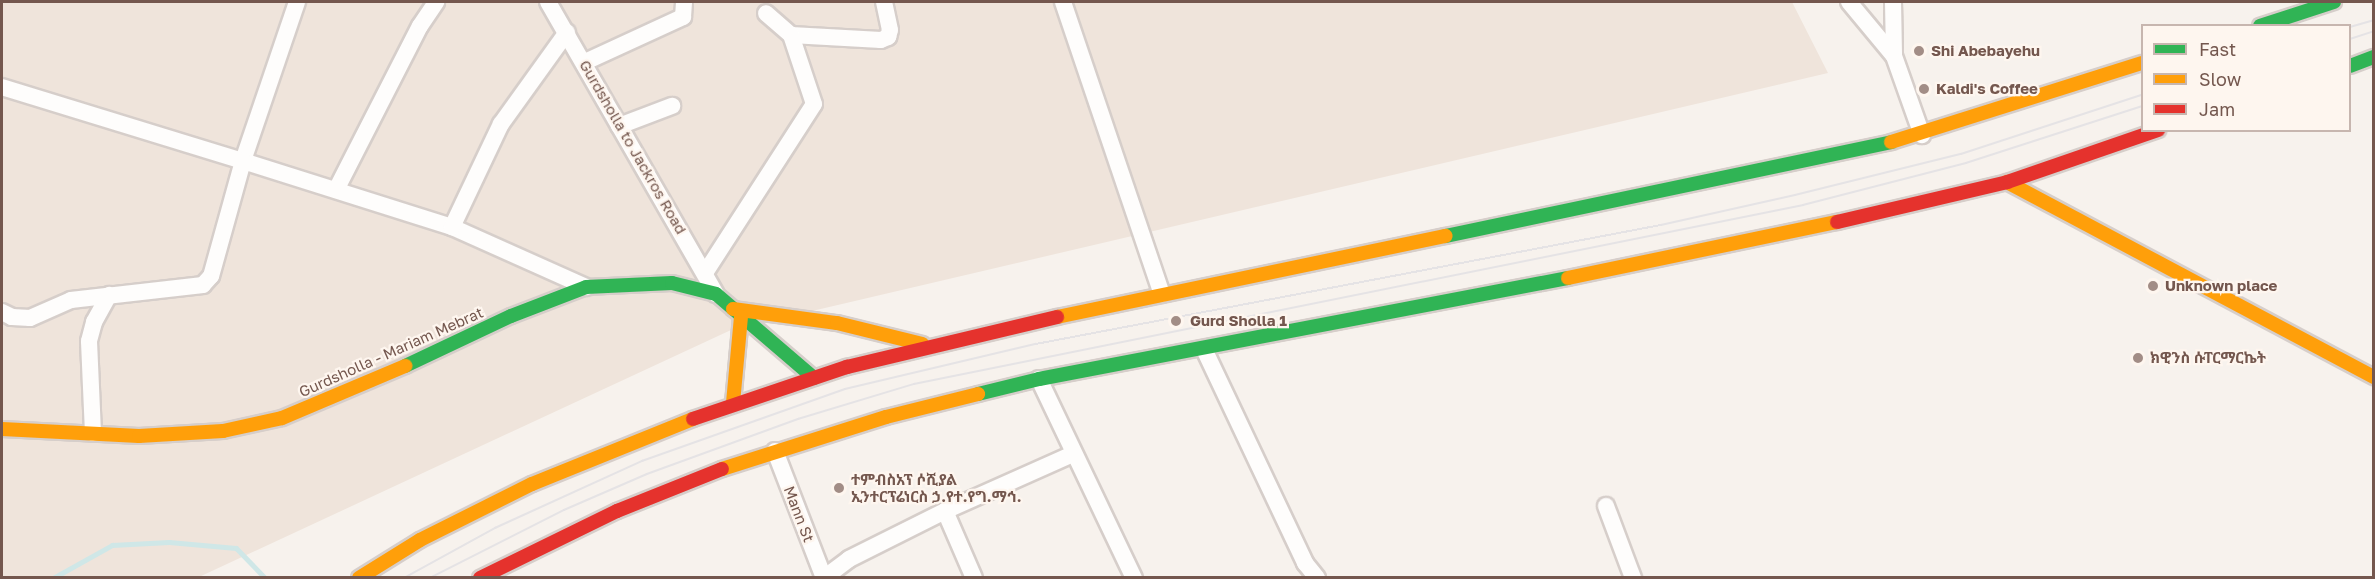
<!DOCTYPE html>
<html>
<head>
<meta charset="utf-8">
<style>
	body { margin:0 }
	#map { position:relative; width:2375px; height:579px; overflow:hidden; background:#f7f2ed; font-family:"Golos Text","Noto Sans Ethiopic",sans-serif }
	div>[style] { position:absolute }
	.residential>* { inset:0; background:#efe4db }
	.stream>* { height:5px; margin:-2.5px; padding:0 2.5px; transform-origin:2.5px; border-radius:2.5px; background:#cfe7e7 }
	.roads { filter:drop-shadow(2px 0 #d6ceca) drop-shadow(-2px 0 #d6ceca) drop-shadow(0 2px #d6ceca) drop-shadow(0 -2px #d6ceca) }
	.street>* { height:16px; margin:-8px; padding:0 8px; transform-origin:8px; border-radius:8px; background:#fefdfc }
	.fast>* { height:14px; margin:-7px; padding:0 7px; transform-origin:7px; border-radius:7px; background:#30b455 }
	.slow>* { height:14px; margin:-7px; padding:0 7px; transform-origin:7px; border-radius:7px; background:#ff9f0a }
	.jam>* { height:14px; margin:-7px; padding:0 7px; transform-origin:7px; border-radius:7px; background:#e5322d }
	.tram>* { height:1.5px; margin:-0.75px; padding:0 0.75px; transform-origin:0.75px; border-radius:0.75px; background:#e5e3e5 }
	.dots>* { width:16px; height:16px; translate:-50% -50%; box-sizing:border-box; border:3px solid #fef6ef; border-radius:50% }
	span { translate:-50% -50%; white-space:nowrap; text-align:center; line-height:1.15; -webkit-text-stroke:4.5px #fef6ef; paint-order:stroke }
	.poi-label { font-size:15px; color:#74574e; font-weight:700 }
	.left { translate:0 -50%; text-align:left }
	.street-label { font-size:15px; color:#74574e }
	.frame { position:absolute; inset:0; border:3px solid #74574e; pointer-events:none }
	.legend { position:absolute; left:2141px; top:24px; width:210px; height:108px; box-sizing:border-box; background:#fef6ef; border:2px solid #c7b6af; margin:0; padding:8px 10px; list-style:none; font-size:18px; color:#74574e }
	.legend li { display:flex; align-items:center; gap:12px; height:30px }
	.legend b { width:30px; border:2px solid #c7b6af }
</style>
</head>
<body>
<div id="map">
	<div class="residential">
		<i style="clip-path:polygon(2px 2px,1792px 2px,1828px 73px,731px 330px,199px 577px,2px 578px)"></i>
	</div>
	<div class="stream">
		<i style="left:53px;top:578px;width:68px;rotate:-29.2deg"></i>
		<i style="left:112px;top:545px;width:57px;rotate:-3deg"></i>
		<i style="left:169px;top:542px;width:67px;rotate:5.1deg"></i>
		<i style="left:236px;top:548px;width:42px;rotate:46deg"></i>
	</div>
	<div class="roads">
		<div class="street">
			<i style="left:297px;top:2px;width:168px;rotate:108.8deg"></i>
			<i style="left:243px;top:161px;width:219px;rotate:17.5deg"></i>
			<i style="left:452px;top:227px;width:147px;rotate:24.1deg"></i>
			<i style="left:548px;top:2px;width:337px;rotate:60.1deg"></i>
			<i style="left:1063px;top:2px;width:308px;rotate:71.3deg"></i>
			<i style="left:1849px;top:2px;width:70px;rotate:50.2deg"></i>
			<i style="left:1893px;top:2px;width:54px;rotate:88.9deg"></i>
			<i style="left:1894px;top:56px;width:84px;rotate:70.5deg"></i>
			<i style="left:791px;top:35px;width:90px;rotate:3.2deg"></i>
			<i style="left:881px;top:40px;width:8px;rotate:-23deg"></i>
			<i style="left:888px;top:37px;width:7px;rotate:-74deg"></i>
			<i style="left:890px;top:30px;width:29px;rotate:-102deg"></i>
			<i style="left:585px;top:62px;width:108px;rotate:-24.7deg"></i>
			<i style="left:683px;top:17px;width:15px;rotate:-86deg"></i>
			<i style="left:2px;top:87px;width:252px;rotate:17.1deg"></i>
			<i style="left:243px;top:161px;width:119px;rotate:105.5deg"></i>
			<i style="left:211px;top:276px;width:12px;rotate:132deg"></i>
			<i style="left:203px;top:285px;width:133px;rotate:173.5deg"></i>
			<i style="left:71px;top:300px;width:45px;rotate:156.3deg"></i>
			<i style="left:30px;top:318px;width:18px;rotate:-177deg"></i>
			<i style="left:12px;top:317px;width:11px;rotate:-153deg"></i>
			<i style="left:619px;top:126px;width:57px;rotate:-20.7deg"></i>
			<i style="left:336px;top:190px;width:184px;rotate:-62.9deg"></i>
			<i style="left:420px;top:26px;width:29px;rotate:-56deg"></i>
			<i style="left:452px;top:227px;width:114px;rotate:-64.6deg"></i>
			<i style="left:501px;top:124px;width:113px;rotate:-54.3deg"></i>
			<i style="left:705px;top:273px;width:201px;rotate:-57.2deg"></i>
			<i style="left:814px;top:104px;width:73px;rotate:-108.4deg"></i>
			<i style="left:791px;top:35px;width:33px;rotate:-139deg"></i>
			<i style="left:1204px;top:349px;width:237px;rotate:64.7deg"></i>
			<i style="left:1305px;top:563px;width:19px;rotate:51deg"></i>
			<i style="left:1039px;top:379px;width:221px;rotate:64.5deg"></i>
			<i style="left:93px;top:433px;width:92px;rotate:-92.5deg"></i>
			<i style="left:89px;top:341px;width:20px;rotate:-75deg"></i>
			<i style="left:94px;top:322px;width:31px;rotate:-61deg"></i>
			<i style="left:775px;top:451px;width:136px;rotate:68.9deg"></i>
			<i style="left:1606px;top:506px;width:77px;rotate:69.4deg"></i>
			<i style="left:945px;top:511px;width:140px;rotate:-24deg"></i>
			<i style="left:824px;top:578px;width:31px;rotate:-37deg"></i>
			<i style="left:849px;top:559px;width:107px;rotate:-26.6deg"></i>
			<i style="left:945px;top:511px;width:73px;rotate:66.6deg"></i>
		</div>
		<div class="fast">
			<i style="left:2260px;top:26px;width:78px;rotate:-18deg"></i>
			<i style="left:2350px;top:66px;width:26px;rotate:-21deg"></i>
			<i style="left:1446px;top:236px;width:455px;rotate:-11.9deg"></i>
			<i style="left:405px;top:366px;width:117px;rotate:-25.3deg"></i>
			<i style="left:511px;top:316px;width:80px;rotate:-21.1deg"></i>
			<i style="left:586px;top:287px;width:86px;rotate:-2.7deg"></i>
			<i style="left:672px;top:283px;width:45px;rotate:14deg"></i>
			<i style="left:716px;top:294px;width:129px;rotate:40.6deg"></i>
			<i style="left:978px;top:394px;width:63px;rotate:-13.8deg"></i>
			<i style="left:1039px;top:379px;width:539px;rotate:-10.81deg"></i>
		</div>
		<div class="slow">
			<i style="left:1891px;top:142px;width:263px;rotate:-17.5deg"></i>
			<i style="left:2007px;top:182px;width:416px;rotate:28deg"></i>
			<i style="left:1568px;top:278px;width:275px;rotate:-11.8deg"></i>
			<i style="left:733px;top:309px;width:105px;rotate:7.7deg"></i>
			<i style="left:837px;top:323px;width:88px;rotate:13.9deg"></i>
			<i style="left:1057px;top:317px;width:397px;rotate:-11.8deg"></i>
			<i style="left:733px;top:403px;width:87px;rotate:-84.7deg"></i>
			<i style="left:2px;top:429px;width:137px;rotate:2.9deg"></i>
			<i style="left:139px;top:436px;width:84px;rotate:-3.4deg"></i>
			<i style="left:223px;top:431px;width:60px;rotate:-12.4deg"></i>
			<i style="left:282px;top:418px;width:134px;rotate:-22.9deg"></i>
			<i style="left:722px;top:469px;width:172px;rotate:-17.6deg"></i>
			<i style="left:886px;top:417px;width:95px;rotate:-14deg"></i>
			<i style="left:359px;top:578px;width:72px;rotate:-31.9deg"></i>
			<i style="left:420px;top:540px;width:125px;rotate:-26.6deg"></i>
			<i style="left:532px;top:484px;width:174px;rotate:-22deg"></i>
		</div>
		<div class="jam">
			<i style="left:1837px;top:222px;width:175px;rotate:-13.2deg"></i>
			<i style="left:2007px;top:182px;width:160px;rotate:-19deg"></i>
			<i style="left:693px;top:419px;width:163px;rotate:-18.7deg"></i>
			<i style="left:847px;top:367px;width:216px;rotate:-13.4deg"></i>
			<i style="left:480px;top:578px;width:153px;rotate:-26.1deg"></i>
			<i style="left:617px;top:511px;width:113px;rotate:-21.8deg"></i>
		</div>
	</div>
	<div class="tram">
		<i style="left:2350px;top:27px;width:25px;rotate:-16deg"></i>
		<i style="left:2350px;top:39px;width:25px;rotate:-18deg"></i>
		<i style="left:404px;top:578px;width:104px;rotate:-28.8deg"></i>
		<i style="left:495px;top:528px;width:162px;rotate:-24.5deg"></i>
		<i style="left:642px;top:461px;width:215px;rotate:-19.5deg"></i>
		<i style="left:845px;top:389px;width:196px;rotate:-13.3deg"></i>
		<i style="left:1036px;top:344px;width:636px;rotate:-10.78deg"></i>
		<i style="left:1661px;top:225px;width:137px;rotate:-12.6deg"></i>
		<i style="left:1795px;top:195px;width:171px;rotate:-13.9deg"></i>
		<i style="left:1961px;top:154px;width:190px;rotate:-18.1deg"></i>
		<i style="left:430px;top:578px;width:150px;rotate:-26.9deg"></i>
		<i style="left:564px;top:510px;width:90px;rotate:-23.4deg"></i>
		<i style="left:647px;top:474px;width:161px;rotate:-20deg"></i>
		<i style="left:798px;top:419px;width:121px;rotate:-16.8deg"></i>
		<i style="left:914px;top:384px;width:907px;rotate:-11.38deg"></i>
		<i style="left:1803px;top:205px;width:168px;rotate:-14.4deg"></i>
		<i style="left:1966px;top:163px;width:185px;rotate:-17.9deg"></i>
	</div>
	<div class="dots">
		<i style="left:1919px;top:51px;background:#a28d86"></i>
		<i style="left:1924px;top:89px;background:#a28d86"></i>
		<i style="left:2153px;top:286px;background:#a28d86"></i>
		<i style="left:1176px;top:321px;background:#a28d86"></i>
		<i style="left:2138px;top:358px;background:#a28d86"></i>
		<i style="left:839px;top:488px;background:#a28d86"></i>
	</div>
	<div class="poi-label">
		<span class="left" style="left:1931px;top:51px">Shi Abebayehu</span>
		<span class="left" style="left:1936px;top:89px">Kaldi's Coffee</span>
		<span class="left" style="left:2165px;top:286px">Unknown place</span>
		<span class="left" style="left:1190px;top:321px">Gurd Sholla 1</span>
		<span class="left" style="left:2150px;top:358px">ክዊንስ ሱፐርማርኬት</span>
		<span class="left" style="left:851px;top:488px">ተምብስአፕ ሶሺያል<br>ኢንተርፕሬነርስ ኃ.የተ.የግ.ማኅ.</span>
	</div>
	<div class="street-label">
		<span style="left:633px;top:147px;rotate:60deg">Gurdsholla to Jackros Road</span>
		<span style="left:391px;top:352px;rotate:-24deg">Gurdsholla - Mariam Mebrat</span>
		<span style="left:799px;top:514px;rotate:69deg">Mann St</span>
	</div>
	<div class="frame"></div>
	<ul class="legend">
	<li><b style="height:8px;background:#30b455"></b>Fast</li>
	<li><b style="height:8px;background:#ff9f0a"></b>Slow</li>
	<li><b style="height:8px;background:#e5322d"></b>Jam</li>
	</ul>
</div>
</body>
</html>
